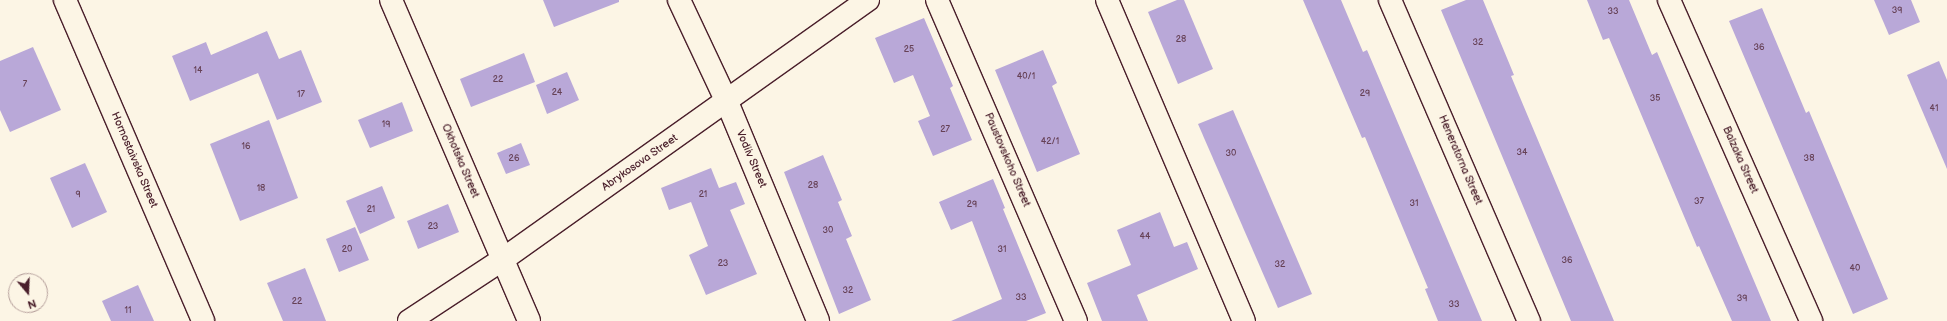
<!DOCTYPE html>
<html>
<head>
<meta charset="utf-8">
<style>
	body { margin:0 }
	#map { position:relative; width:1947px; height:321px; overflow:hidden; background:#fcf5e5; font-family:"Balsamiq Sans",sans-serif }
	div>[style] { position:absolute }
	.building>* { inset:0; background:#b9a8d8 }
	.roads { filter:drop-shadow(1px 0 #4a1f2b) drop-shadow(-1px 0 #4a1f2b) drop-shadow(0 1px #4a1f2b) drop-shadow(0 -1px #4a1f2b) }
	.street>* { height:22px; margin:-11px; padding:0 11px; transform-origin:11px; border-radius:11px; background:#fcf5e5 }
	.secondary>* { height:22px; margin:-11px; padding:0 11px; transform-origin:11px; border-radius:11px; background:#fcf5e5 }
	span { translate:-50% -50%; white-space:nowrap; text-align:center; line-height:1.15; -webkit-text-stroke:3px #fcf5e5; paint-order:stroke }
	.number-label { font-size:9px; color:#664156 }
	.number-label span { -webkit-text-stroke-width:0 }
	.street-label { font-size:11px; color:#4a1f2b }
	.north { position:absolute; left:8px; top:273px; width:40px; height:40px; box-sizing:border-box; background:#fcf5e5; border:1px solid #b59f9b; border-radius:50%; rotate:161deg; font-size:11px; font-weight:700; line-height:16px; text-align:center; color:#4a1f2b }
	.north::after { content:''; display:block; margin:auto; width:14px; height:18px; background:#4a1f2b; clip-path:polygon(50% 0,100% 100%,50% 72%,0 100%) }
</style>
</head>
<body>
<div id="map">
	<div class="building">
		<i style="clip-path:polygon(543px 0,619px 0,619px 2px,554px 27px)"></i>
		<i style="clip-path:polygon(1177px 0,1184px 0,1213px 69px,1178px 84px,1148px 12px)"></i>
		<i style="clip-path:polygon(1303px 0,1341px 0,1363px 52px,1367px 50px,1482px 321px,1438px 321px,1425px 289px,1428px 288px,1365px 137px,1362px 138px)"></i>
		<i style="clip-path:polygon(1466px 0,1483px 0,1514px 75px,1511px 76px,1614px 321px,1571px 321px,1441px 10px)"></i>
		<i style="clip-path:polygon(1587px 0,1629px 0,1652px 55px,1657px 52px,1771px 321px,1732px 321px,1699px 246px,1697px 247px,1609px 38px,1603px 40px)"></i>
		<i style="clip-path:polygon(1874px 0,1911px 0,1920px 22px,1889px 35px)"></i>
		<i style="clip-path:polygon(1762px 8px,1806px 113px,1809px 111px,1888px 299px,1853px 314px,1729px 21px)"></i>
		<i style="clip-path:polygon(924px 18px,953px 86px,950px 88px,972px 140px,933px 156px,918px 121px,930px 116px,913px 75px,894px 83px,875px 38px)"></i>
		<i style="clip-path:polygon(267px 31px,279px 59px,301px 50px,322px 102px,277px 120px,258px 73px,190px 101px,172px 56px,206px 42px,211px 55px)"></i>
		<i style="clip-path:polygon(33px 47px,61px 110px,10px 132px,0 110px,0 61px)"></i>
		<i style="clip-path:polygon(1043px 50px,1057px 83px,1052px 86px,1080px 154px,1037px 172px,995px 70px)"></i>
		<i style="clip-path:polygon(524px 53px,535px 82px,471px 107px,460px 79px)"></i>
		<i style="clip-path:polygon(1939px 61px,1947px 80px,1947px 169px,1907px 75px)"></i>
		<i style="clip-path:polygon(567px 72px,579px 100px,547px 114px,536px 85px)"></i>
		<i style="clip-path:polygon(402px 102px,413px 131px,370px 148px,358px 120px)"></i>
		<i style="clip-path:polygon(1233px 110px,1312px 294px,1278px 308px,1198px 124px)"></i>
		<i style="clip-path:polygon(269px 120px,298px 198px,240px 221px,210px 144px)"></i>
		<i style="clip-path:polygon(521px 143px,530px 165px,506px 174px,497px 153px)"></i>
		<i style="clip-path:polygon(823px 155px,842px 200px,838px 202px,852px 236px,846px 239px,871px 300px,839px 314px,784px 172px)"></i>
		<i style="clip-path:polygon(85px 163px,107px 212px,72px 228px,50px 178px)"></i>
		<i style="clip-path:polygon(711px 168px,719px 188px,736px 182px,745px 204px,730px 210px,757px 274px,706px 295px,689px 255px,708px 246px,691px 202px,669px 210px,661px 188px)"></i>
		<i style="clip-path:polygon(993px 179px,1005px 208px,1003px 209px,1046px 313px,1026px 321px,951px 321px,1002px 299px,972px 221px,951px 230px,939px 202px)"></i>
		<i style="clip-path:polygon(382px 186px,395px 218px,360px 234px,346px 201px)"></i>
		<i style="clip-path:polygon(448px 204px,459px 232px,418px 249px,407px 221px)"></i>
		<i style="clip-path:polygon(1160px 212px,1174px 247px,1187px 242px,1198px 269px,1137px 295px,1148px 321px,1102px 321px,1087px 283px,1131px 265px,1117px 230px)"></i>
		<i style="clip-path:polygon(355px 227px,369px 260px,339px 272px,326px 239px)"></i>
		<i style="clip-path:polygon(305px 268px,326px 321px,283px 321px,267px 283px)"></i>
		<i style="clip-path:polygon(138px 285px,154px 321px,111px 321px,102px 301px)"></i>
	</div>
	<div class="roads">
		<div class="street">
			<i style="left:391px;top:0;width:349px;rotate:66.7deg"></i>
			<i style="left:679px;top:0;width:113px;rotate:64.8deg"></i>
			<i style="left:727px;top:102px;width:237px;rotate:67.4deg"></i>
			<i style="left:937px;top:0;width:350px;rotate:66.6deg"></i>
			<i style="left:1107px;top:0;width:349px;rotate:66.9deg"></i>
			<i style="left:1390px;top:0;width:350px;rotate:66.6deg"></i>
			<i style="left:1669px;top:0;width:351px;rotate:66.1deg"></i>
			<i style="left:409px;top:321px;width:111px;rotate:-33.3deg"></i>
			<i style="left:502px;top:260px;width:449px;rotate:-35.4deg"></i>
		</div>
		<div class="secondary">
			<i style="left:65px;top:0;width:349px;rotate:66.7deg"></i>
		</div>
	</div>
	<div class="number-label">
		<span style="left:1897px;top:11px">39</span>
		<span style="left:1613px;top:12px">33</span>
		<span style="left:1181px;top:40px">28</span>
		<span style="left:1478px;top:43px">32</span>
		<span style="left:1759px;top:48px">36</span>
		<span style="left:909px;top:50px">25</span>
		<span style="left:198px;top:71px">14</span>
		<span style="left:1026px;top:77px">40/1</span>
		<span style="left:498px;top:80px">22</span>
		<span style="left:25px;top:85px">7</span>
		<span style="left:557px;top:93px">24</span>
		<span style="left:1365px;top:94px">29</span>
		<span style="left:301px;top:95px">17</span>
		<span style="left:1655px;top:99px">35</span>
		<span style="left:1934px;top:109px">41</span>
		<span style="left:386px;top:125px">19</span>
		<span style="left:945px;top:130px">27</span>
		<span style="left:1050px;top:142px">42/1</span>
		<span style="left:246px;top:147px">16</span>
		<span style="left:1522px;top:153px">34</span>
		<span style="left:1231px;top:154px">30</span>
		<span style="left:514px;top:159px">26</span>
		<span style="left:1809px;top:159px">38</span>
		<span style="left:813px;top:186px">28</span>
		<span style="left:261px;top:189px">18</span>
		<span style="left:78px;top:195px">9</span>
		<span style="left:703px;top:195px">21</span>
		<span style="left:1699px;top:202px">37</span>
		<span style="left:1414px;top:204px">31</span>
		<span style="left:972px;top:205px">29</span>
		<span style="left:371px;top:210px">21</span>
		<span style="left:433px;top:227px">23</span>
		<span style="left:828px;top:231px">30</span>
		<span style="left:1145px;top:237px">44</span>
		<span style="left:347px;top:250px">20</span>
		<span style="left:1002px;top:250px">31</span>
		<span style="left:1567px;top:261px">36</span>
		<span style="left:723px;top:264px">23</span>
		<span style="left:1280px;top:265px">32</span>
		<span style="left:1855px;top:269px">40</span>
		<span style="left:848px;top:291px">32</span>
		<span style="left:1021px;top:298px">33</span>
		<span style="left:1742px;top:299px">39</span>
		<span style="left:297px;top:302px">22</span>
		<span style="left:1454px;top:305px">33</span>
		<span style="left:128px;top:311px">11</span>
	</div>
	<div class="street-label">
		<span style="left:751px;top:159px;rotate:67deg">Vodiiv Street</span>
		<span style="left:134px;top:160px;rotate:67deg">Hornostaivska Street</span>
		<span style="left:1007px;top:160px;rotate:67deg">Paustovskoho Street</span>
		<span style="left:1460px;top:160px;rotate:67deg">Heneratorna Street</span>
		<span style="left:1740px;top:160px;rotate:66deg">Balzaka Street</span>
		<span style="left:460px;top:161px;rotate:67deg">Okhotska Street</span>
		<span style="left:640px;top:163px;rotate:-35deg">Abrykosova Street</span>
	</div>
	<div class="north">N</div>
</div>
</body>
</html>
